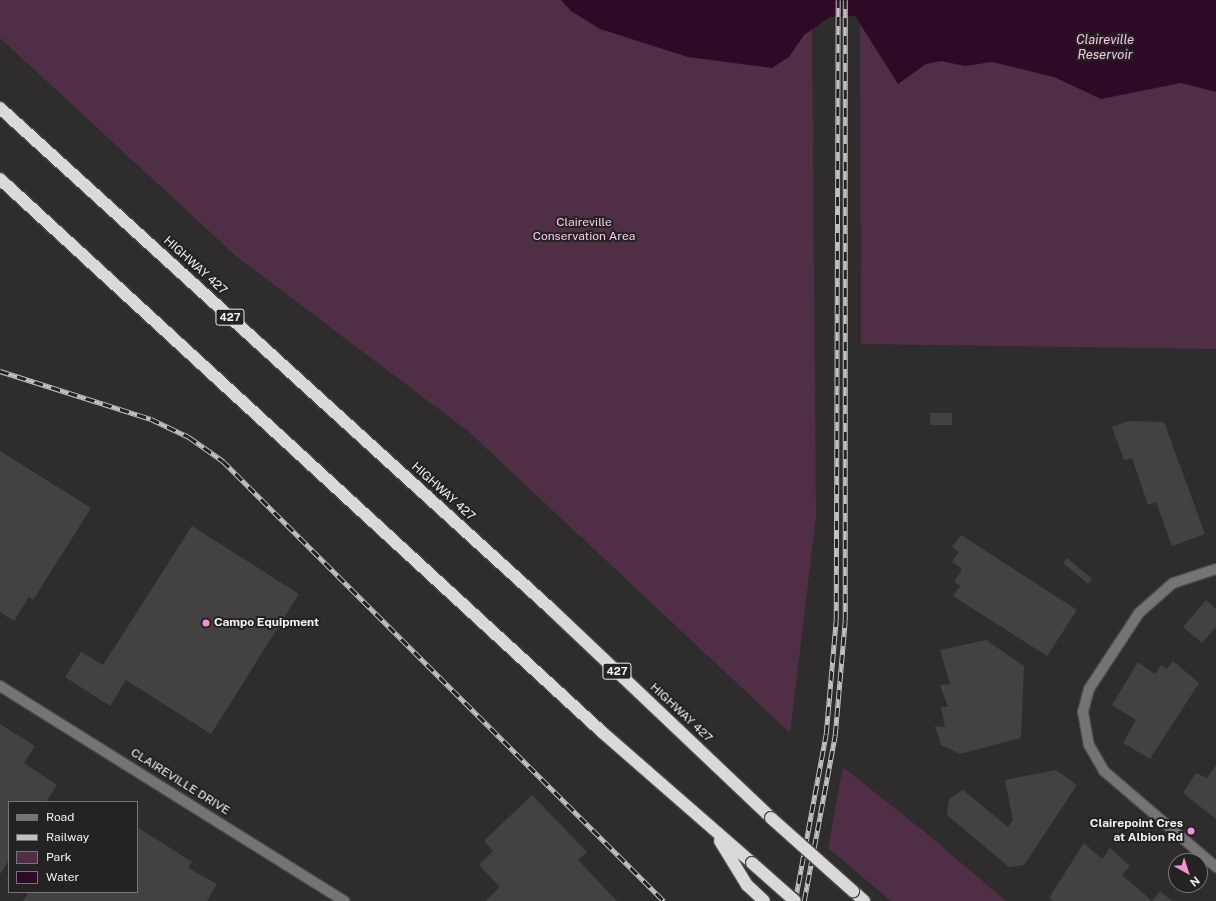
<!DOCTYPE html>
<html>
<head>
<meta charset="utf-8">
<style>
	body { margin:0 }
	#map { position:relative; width:1216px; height:901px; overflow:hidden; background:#2e2c2d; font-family:"Public Sans",sans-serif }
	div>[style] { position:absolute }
	.green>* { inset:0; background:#502f46 }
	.water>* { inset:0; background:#2f0a26 }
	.building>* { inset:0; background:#444143 }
	.roads { filter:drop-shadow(1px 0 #4a4849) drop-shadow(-1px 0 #4a4849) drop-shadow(0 1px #4a4849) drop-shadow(0 -1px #4a4849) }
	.minor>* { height:10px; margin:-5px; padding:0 5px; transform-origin:5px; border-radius:5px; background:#757475 }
	.highway>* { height:12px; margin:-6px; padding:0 6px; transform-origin:6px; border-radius:6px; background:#dbd8da }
	.rail>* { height:4.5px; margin-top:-2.25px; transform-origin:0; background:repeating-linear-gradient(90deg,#252224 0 9px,#c2c0c1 0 18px); box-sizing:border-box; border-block:1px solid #c2c0c1 }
	.bridges { filter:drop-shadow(1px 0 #4a4849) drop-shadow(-1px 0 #4a4849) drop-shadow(0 1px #4a4849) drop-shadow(0 -1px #4a4849) }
	.highway-bridge>* { height:12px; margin:-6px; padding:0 6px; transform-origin:6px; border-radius:6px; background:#dbd8da }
	.dots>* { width:11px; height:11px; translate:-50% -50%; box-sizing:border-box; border:2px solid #252224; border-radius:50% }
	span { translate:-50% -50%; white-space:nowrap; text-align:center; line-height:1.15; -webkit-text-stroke:4px #252224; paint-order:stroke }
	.shield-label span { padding:1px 3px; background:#252224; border:1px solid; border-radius:3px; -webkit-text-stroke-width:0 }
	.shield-label { font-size:11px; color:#f3f1f3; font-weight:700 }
	.park-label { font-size:12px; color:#f8cde9 }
	.street-label { font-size:12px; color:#f3f1f3 }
	.poi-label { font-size:12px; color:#f3f1f3; font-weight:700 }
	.left { translate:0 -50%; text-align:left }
	.right { translate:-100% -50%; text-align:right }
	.water-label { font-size:13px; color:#fec4eb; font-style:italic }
	.legend { position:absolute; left:8px; top:801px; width:130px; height:92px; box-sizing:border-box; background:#252224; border:1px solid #777577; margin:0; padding:5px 7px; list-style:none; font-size:12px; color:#f3f1f3 }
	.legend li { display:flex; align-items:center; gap:8px; height:20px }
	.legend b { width:20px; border:1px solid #777577 }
	.north { position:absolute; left:1168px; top:853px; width:40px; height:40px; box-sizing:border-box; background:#252224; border:1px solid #777577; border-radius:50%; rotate:141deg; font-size:11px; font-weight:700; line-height:16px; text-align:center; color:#f3f1f3 }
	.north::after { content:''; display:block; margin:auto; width:14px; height:18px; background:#f391d6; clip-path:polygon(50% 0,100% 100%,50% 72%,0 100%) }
</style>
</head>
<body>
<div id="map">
	<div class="green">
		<i style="clip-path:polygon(0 0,815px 0,812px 30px,816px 517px,790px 733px,468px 431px,237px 257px,0 38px)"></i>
		<i style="clip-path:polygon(860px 0,1216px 0,1216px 349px,861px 344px)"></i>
		<i style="clip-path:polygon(843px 767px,925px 832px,1006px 901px,891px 901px,828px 848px)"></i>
	</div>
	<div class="water">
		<i style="clip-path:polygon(561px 0,1216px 0,1216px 92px,1181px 83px,1101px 99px,1054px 77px,992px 62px,965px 66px,941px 61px,926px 64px,898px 84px,855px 16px,830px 17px,804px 35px,789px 57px,772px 68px,688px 57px,600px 29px,571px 11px)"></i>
	</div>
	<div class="building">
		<i style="clip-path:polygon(930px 413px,952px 413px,952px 425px,930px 425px)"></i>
		<i style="clip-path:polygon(1128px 421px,1164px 422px,1205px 534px,1172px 546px,1156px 502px,1148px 505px,1132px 458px,1124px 460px,1112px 427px)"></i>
		<i style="clip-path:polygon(0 451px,91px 508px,33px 600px,29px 597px,14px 621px,0 612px)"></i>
		<i style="clip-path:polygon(192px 526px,299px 594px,211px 734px,126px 680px,110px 706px,65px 677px,81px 652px,103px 665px)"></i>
		<i style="clip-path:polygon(961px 535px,1077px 610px,1047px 656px,953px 596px,960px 586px,954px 582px,962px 569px,952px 562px,959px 552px,952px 547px)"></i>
		<i style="clip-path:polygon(1067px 558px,1092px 579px,1088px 584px,1063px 563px)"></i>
		<i style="clip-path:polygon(1206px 600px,1216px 609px,1216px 627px,1202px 643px,1183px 627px)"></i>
		<i style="clip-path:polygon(986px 640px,1024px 666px,1021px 738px,960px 754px,941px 745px,935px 726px,945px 727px,941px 707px,948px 707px,940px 685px,950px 684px,940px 650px)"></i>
		<i style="clip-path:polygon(1173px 661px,1199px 683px,1150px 759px,1123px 743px,1136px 720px,1112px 705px,1138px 662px,1155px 674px,1161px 665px,1167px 669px)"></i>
		<i style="clip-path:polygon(0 724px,35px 746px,24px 763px,57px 785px,46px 802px,9px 802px,9px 860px,0 874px)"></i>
		<i style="clip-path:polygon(1216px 765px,1216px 819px,1183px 793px,1196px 773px,1207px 778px)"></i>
		<i style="clip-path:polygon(1056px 770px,1077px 785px,1024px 865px,1009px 867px,947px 815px,949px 799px,963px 790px,1008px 827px,1013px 820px,1005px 780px)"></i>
		<i style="clip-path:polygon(532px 795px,587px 852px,578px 860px,617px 901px,485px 901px,500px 887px,479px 865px,493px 851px,484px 841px)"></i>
		<i style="clip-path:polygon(137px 827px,192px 862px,188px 868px,217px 884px,207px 901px,23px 901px,29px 892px,137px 892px)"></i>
		<i style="clip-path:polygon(1084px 843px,1102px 859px,1110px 848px,1130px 866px,1122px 875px,1152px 901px,1160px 891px,1172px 901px,1053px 901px,1049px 898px)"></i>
	</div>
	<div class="roads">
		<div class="minor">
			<i style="left:1216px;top:569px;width:45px;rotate:162deg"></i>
			<i style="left:1173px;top:583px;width:45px;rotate:138.6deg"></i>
			<i style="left:1139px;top:613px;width:91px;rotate:123.3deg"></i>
			<i style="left:1089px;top:689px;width:24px;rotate:105deg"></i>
			<i style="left:1083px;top:712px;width:34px;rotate:80deg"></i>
			<i style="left:1089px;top:745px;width:30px;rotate:60deg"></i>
			<i style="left:1104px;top:771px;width:148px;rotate:40.6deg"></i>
			<i style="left:0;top:686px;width:406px;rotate:32deg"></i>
		</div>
		<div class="highway">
			<i style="left:0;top:108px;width:745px;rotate:42.28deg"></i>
			<i style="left:551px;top:609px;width:303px;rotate:43.5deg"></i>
			<i style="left:0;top:179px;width:817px;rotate:42.57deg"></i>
			<i style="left:602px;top:732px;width:199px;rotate:41.1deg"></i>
			<i style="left:720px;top:841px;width:52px;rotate:58.5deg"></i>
			<i style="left:747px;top:885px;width:23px;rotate:43deg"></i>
			<i style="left:853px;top:891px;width:15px;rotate:42deg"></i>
		</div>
	</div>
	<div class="rail">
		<i style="left:0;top:371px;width:158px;rotate:17.6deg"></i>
		<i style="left:151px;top:419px;width:42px;rotate:25.3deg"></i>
		<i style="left:189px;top:437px;width:42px;rotate:35.2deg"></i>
		<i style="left:223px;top:461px;width:623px;rotate:44.93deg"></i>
		<i style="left:795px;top:901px;width:170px;rotate:-79.5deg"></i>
		<i style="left:826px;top:734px;width:114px;rotate:-85deg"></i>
		<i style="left:836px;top:620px;width:620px;rotate:-89.82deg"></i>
		<i style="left:804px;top:901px;width:169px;rotate:-79.4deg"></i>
		<i style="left:835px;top:735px;width:114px;rotate:-85deg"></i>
		<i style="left:845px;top:621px;width:621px;rotate:-90deg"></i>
	</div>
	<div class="bridges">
		<div class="highway-bridge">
			<i style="left:771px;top:818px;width:110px;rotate:41.7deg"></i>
			<i style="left:752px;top:863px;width:57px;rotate:41.5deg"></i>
		</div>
	</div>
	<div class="dots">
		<i style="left:206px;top:623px;background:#f391d6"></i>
		<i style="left:1191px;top:831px;background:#f391d6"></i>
	</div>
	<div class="shield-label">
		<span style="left:230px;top:317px">427</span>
		<span style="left:617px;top:671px">427</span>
	</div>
	<div class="park-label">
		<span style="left:584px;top:230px">Claireville<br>Conservation Area</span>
	</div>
	<div class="street-label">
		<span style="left:195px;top:266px;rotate:42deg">HIGHWAY 427</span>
		<span style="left:443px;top:492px;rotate:42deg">HIGHWAY 427</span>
		<span style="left:681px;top:713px;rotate:43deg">HIGHWAY 427</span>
		<span style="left:180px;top:782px;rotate:32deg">CLAIREVILLE DRIVE</span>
	</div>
	<div class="poi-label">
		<span class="left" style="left:214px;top:623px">Campo Equipment</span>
		<span class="right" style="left:1183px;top:831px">Clairepoint Cres<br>at Albion Rd</span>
	</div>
	<div class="water-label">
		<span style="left:1105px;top:48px">Claireville<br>Reservoir</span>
	</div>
	<ul class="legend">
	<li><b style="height:5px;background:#757475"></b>Road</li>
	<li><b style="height:5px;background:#c2c0c1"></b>Railway</li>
	<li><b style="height:11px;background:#502f46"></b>Park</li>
	<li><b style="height:11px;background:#2f0a26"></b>Water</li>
	</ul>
	<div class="north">N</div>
</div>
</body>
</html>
